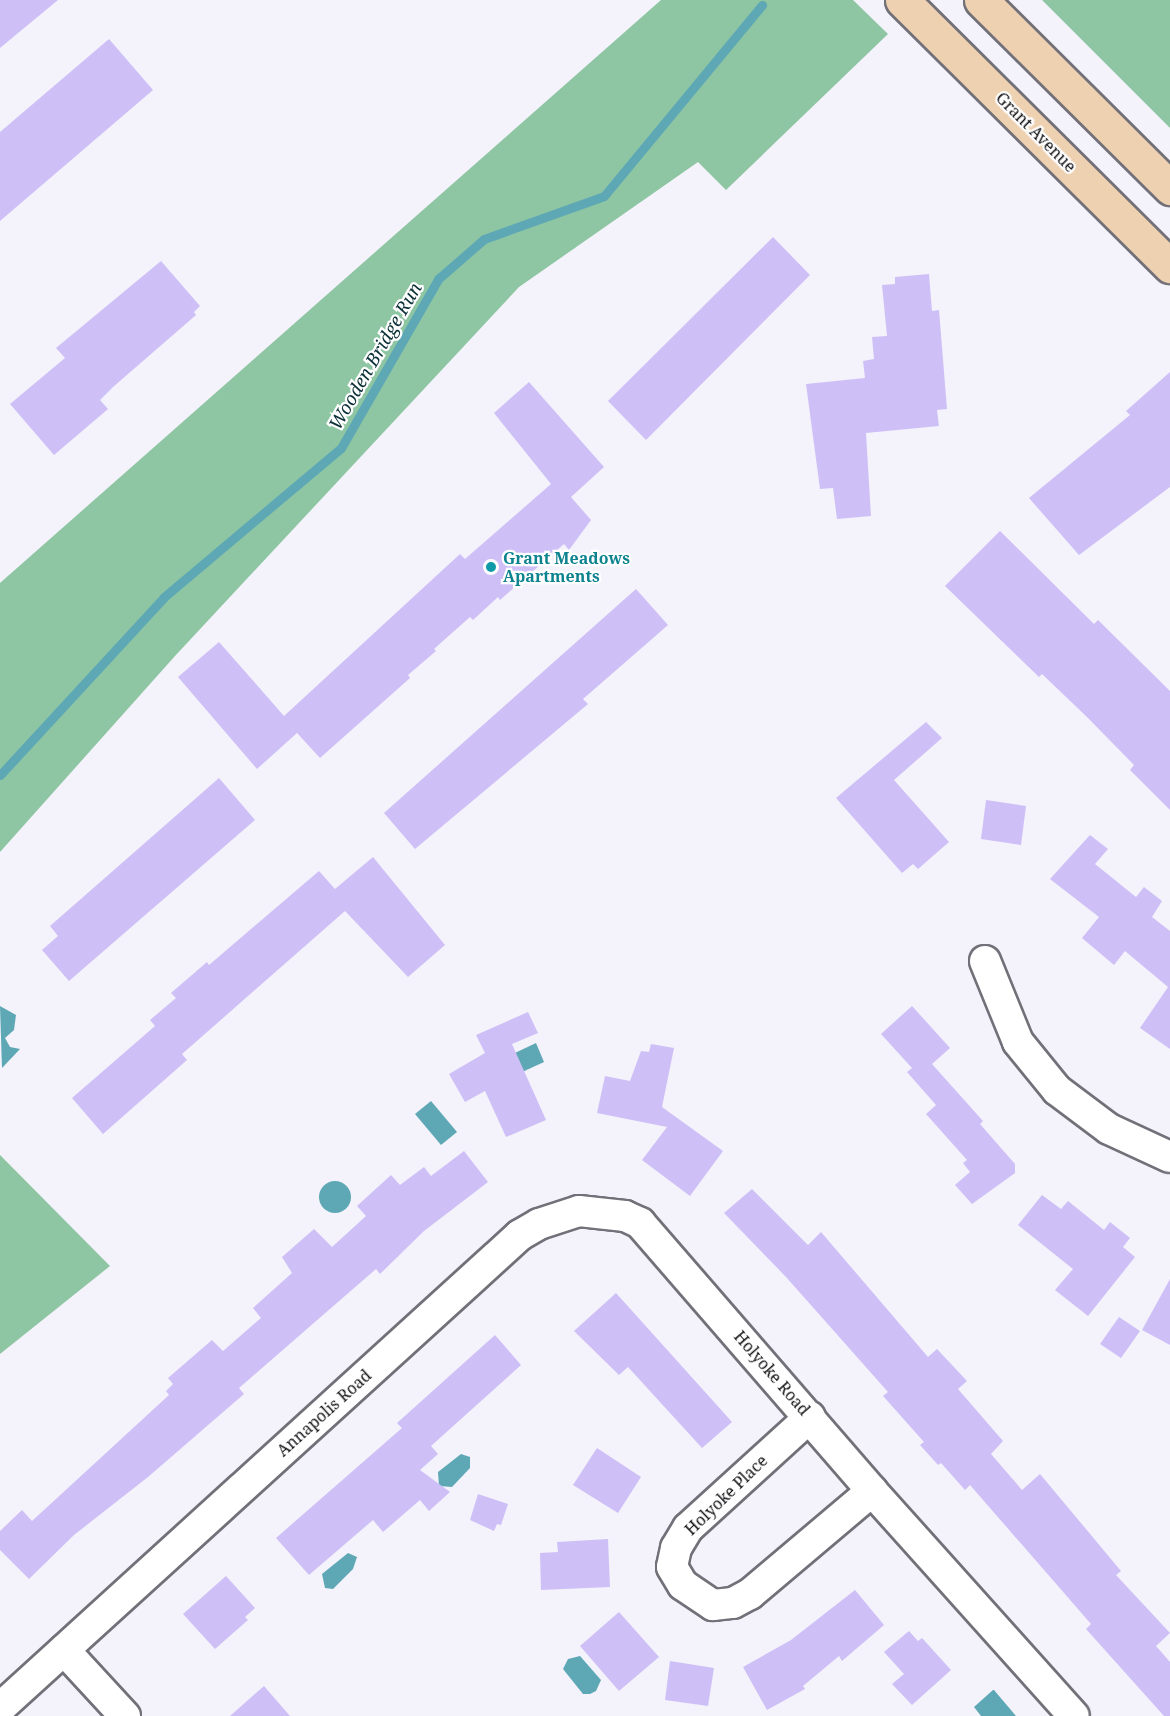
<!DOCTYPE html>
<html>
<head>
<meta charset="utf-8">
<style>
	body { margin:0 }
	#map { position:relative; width:1170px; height:1716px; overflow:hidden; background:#f4f2fb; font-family:"Noto Serif",serif }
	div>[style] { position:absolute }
	.forest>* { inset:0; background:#8ec6a3 }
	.water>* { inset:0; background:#5ea8b6 }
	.round { border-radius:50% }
	.stream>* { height:9px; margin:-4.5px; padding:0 4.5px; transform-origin:4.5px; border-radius:4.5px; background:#5ea8b6 }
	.building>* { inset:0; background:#cec0f7 }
	.roads { filter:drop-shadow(2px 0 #727078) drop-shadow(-2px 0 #727078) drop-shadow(0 2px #727078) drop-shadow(0 -2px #727078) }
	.minor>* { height:30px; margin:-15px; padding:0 15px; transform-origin:15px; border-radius:15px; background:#fff }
	.primary>* { height:33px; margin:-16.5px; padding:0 16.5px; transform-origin:16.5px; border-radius:16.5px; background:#eed1b0 }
	.dots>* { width:16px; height:16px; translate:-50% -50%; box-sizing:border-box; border:3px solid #fff; border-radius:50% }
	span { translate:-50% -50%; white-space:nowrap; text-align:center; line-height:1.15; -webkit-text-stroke:4.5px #fff; paint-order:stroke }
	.street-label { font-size:16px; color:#121215 }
	.culture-label { font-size:16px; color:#0d838f; font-weight:700 }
	.left { translate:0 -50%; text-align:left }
	.water-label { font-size:18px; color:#0c3138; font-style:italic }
</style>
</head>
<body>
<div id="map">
	<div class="forest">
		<i style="clip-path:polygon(661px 0,853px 0,888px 34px,726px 190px,698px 162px,519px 287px,175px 656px,0 852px,0 583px)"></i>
		<i style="clip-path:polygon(1042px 0,1170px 0,1170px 128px)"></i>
		<i style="clip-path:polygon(0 1155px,110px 1266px,0 1354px)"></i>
	</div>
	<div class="water">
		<i style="clip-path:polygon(0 1006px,16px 1015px,14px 1030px,5px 1038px,10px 1047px,20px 1049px,2px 1068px)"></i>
		<i style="clip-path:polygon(536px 1043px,544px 1062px,507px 1079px,498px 1061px)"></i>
		<i style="clip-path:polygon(431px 1101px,457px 1132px,441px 1145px,415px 1114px)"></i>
		<i class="round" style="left:319px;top:1181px;width:32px;height:32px"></i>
		<i style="clip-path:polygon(461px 1454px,470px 1457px,470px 1468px,452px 1487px,439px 1486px,438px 1472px)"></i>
		<i style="clip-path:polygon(348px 1553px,357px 1557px,353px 1569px,333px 1589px,325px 1588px,322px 1574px)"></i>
		<i style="clip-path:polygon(580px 1656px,601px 1680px,596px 1691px,590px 1694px,583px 1694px,563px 1669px,568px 1659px)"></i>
		<i style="clip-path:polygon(993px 1690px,994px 1690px,1016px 1716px,981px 1716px,974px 1707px)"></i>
	</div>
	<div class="stream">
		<i style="left:0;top:775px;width:242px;rotate:-47.3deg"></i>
		<i style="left:164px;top:597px;width:231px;rotate:-40.1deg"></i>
		<i style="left:341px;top:448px;width:195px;rotate:-60.1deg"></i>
		<i style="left:438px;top:279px;width:61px;rotate:-41deg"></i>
		<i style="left:484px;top:239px;width:127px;rotate:-19.7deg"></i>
		<i style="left:604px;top:196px;width:248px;rotate:-50.4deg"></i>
	</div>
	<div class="building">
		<i style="clip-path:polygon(0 0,58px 0,0 48px)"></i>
		<i style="clip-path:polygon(109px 39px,153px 90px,0 221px,0 132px)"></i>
		<i style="clip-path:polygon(773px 237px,810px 275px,646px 440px,608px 401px)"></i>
		<i style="clip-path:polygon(161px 261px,200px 306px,194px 312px,196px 315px,113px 387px,100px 400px,108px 409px,54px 455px,10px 404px,65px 358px,56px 348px)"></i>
		<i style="clip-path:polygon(929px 274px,932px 311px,939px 310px,947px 409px,937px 410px,939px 426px,866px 433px,871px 516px,837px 519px,833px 488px,820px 489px,806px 384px,865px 378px,863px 361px,874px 359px,872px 337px,887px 336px,882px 285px,895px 284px,895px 277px)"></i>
		<i style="clip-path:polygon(1170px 372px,1170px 487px,1079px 555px,1029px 498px,1130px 415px,1126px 411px)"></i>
		<i style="clip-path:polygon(529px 382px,604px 467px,571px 497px,591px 520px,569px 550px,564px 544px,500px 600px,498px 597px,473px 620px,470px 617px,434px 649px,436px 651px,408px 675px,410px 678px,320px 758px,297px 733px,257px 769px,178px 677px,219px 642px,284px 716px,460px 554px,465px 559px,551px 484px,494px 413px)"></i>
		<i style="clip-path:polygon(1000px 531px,1094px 624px,1098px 620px,1170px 691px,1170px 810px,1130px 770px,1134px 765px,1088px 718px,1042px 674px,1039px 677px,945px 586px)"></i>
		<i style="clip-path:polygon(636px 589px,668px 625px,583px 699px,588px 704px,415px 849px,384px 813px)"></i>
		<i style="clip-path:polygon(926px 722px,942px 738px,894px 780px,949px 842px,918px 869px,913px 864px,902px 873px,836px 798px)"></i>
		<i style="clip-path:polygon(219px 778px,255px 820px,69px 981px,42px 950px,58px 936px,50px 926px)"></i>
		<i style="clip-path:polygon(986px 800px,1026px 806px,1021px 845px,981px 839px)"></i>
		<i style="clip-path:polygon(1090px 835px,1108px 849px,1095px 864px,1136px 897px,1144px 887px,1162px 901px,1152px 917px,1170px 931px,1170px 1049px,1140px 1028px,1168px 987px,1125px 951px,1114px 965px,1082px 938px,1099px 917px,1050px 879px)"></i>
		<i style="clip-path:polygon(373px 857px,445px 945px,408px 977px,345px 911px,182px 1054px,187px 1060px,103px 1134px,72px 1098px,155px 1026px,150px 1020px,176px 998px,171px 993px,207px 962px,209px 965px,319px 871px,335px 889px)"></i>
		<i style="clip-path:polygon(912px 1006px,950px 1048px,932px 1064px,983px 1121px,980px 1124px,1015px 1164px,1015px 1173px,972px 1204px,955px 1185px,970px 1172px,963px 1163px,967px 1160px,926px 1114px,936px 1105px,907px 1072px,912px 1068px,881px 1034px)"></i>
		<i style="clip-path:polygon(528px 1012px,538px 1033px,512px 1044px,546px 1120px,506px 1137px,485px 1091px,465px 1102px,449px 1074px,485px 1053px,476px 1035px)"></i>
		<i style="clip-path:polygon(651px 1044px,674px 1048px,662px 1107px,723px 1151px,690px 1196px,642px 1160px,667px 1127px,597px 1113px,605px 1076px,630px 1081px,641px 1051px,649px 1052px)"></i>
		<i style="clip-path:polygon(464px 1151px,488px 1182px,424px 1231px,380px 1274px,376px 1269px,300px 1335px,239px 1388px,244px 1394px,148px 1477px,74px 1535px,29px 1579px,0 1550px,0 1531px,22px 1510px,32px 1521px,169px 1395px,166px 1391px,173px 1384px,168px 1378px,212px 1340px,223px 1351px,261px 1318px,253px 1308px,292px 1273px,282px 1257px,314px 1229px,332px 1247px,366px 1216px,357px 1206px,391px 1175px,400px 1185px,424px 1167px,431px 1176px)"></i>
		<i style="clip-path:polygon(752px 1189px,808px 1245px,821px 1232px,928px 1357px,937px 1349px,967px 1381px,958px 1389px,1003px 1441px,991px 1454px,1022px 1490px,1040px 1474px,1121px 1571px,1116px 1575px,1170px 1633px,1156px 1646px,1170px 1662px,1170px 1716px,1164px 1716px,1086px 1629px,1091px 1624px,970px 1485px,965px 1490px,941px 1463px,938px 1465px,920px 1445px,924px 1442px,883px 1396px,888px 1392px,786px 1277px,724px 1213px)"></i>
		<i style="clip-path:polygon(1042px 1195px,1061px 1209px,1068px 1201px,1104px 1230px,1110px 1222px,1130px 1238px,1123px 1247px,1135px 1257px,1088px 1316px,1055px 1290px,1073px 1269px,1018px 1225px)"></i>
		<i style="clip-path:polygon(1170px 1279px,1170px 1345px,1142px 1330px)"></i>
		<i style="clip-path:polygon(616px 1293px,732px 1422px,702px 1448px,628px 1367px,619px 1375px,574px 1331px)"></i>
		<i style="clip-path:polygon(1119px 1317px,1140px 1331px,1121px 1358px,1100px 1344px)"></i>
		<i style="clip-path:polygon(495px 1335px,521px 1365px,431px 1446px,438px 1454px,420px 1470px,450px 1492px,429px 1511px,420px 1500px,383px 1532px,373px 1520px,309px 1575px,276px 1538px,402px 1428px,397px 1423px)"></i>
		<i style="clip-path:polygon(597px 1448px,641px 1477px,618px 1513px,573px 1485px)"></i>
		<i style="clip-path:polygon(478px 1494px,508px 1504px,501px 1525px,497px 1524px,494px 1531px,470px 1520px)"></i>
		<i style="clip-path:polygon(608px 1539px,610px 1587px,541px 1590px,540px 1553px,558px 1552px,557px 1542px)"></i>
		<i style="clip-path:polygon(226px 1576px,255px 1608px,245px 1617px,248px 1620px,215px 1649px,183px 1614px)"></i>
		<i style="clip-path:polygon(855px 1590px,884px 1625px,842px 1661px,839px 1656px,803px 1686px,805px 1689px,767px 1710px,743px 1667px,791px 1640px)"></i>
		<i style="clip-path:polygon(619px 1612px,659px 1657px,619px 1691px,580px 1646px)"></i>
		<i style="clip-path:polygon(909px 1631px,918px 1641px,922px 1638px,951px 1670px,912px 1705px,892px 1684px,904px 1674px,884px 1652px)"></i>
		<i style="clip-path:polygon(670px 1661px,714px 1668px,708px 1706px,665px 1700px)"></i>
		<i style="clip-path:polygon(264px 1686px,290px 1716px,230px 1716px)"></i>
	</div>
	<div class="roads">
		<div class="minor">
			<i style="left:985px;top:961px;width:87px;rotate:67.8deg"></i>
			<i style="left:1018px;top:1042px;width:62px;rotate:50.9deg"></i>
			<i style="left:1057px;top:1090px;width:65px;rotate:36.9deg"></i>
			<i style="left:1109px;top:1129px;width:67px;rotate:24.7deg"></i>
			<i style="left:810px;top:1417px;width:165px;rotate:137.7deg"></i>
			<i style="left:688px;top:1528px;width:23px;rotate:121deg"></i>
			<i style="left:676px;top:1548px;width:19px;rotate:102deg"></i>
			<i style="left:672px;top:1567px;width:21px;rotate:59deg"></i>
			<i style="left:683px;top:1585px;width:36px;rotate:34deg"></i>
			<i style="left:713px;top:1605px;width:20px;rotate:-6deg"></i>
			<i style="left:733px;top:1603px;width:19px;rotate:-28deg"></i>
			<i style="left:750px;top:1594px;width:160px;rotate:-40.2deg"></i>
			<i style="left:64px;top:1650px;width:90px;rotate:47.3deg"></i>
			<i style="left:0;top:1708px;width:703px;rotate:-42.29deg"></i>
			<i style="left:520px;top:1235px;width:22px;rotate:-30deg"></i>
			<i style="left:539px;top:1224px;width:42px;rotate:-18deg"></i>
			<i style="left:579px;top:1211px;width:46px;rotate:6.2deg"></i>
			<i style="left:625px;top:1216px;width:17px;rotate:25deg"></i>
			<i style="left:640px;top:1223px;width:354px;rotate:49.1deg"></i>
			<i style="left:872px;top:1491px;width:302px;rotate:48.1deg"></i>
		</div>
		<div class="primary">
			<i style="left:902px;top:0;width:378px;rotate:44.8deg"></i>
			<i style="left:981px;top:0;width:267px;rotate:44.8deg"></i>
		</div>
	</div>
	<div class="dots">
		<i style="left:491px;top:567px;background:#0f9aa8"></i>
	</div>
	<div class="street-label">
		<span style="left:1036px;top:132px;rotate:45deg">Grant Avenue</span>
		<span style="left:772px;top:1373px;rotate:49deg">Holyoke Road</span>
		<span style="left:324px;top:1413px;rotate:-42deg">Annapolis Road</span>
		<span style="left:726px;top:1495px;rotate:-44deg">Holyoke Place</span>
	</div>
	<div class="culture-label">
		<span class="left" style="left:503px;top:567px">Grant Meadows<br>Apartments</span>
	</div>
	<div class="water-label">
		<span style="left:375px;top:356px;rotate:-60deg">Wooden Bridge Run</span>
	</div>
</div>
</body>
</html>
